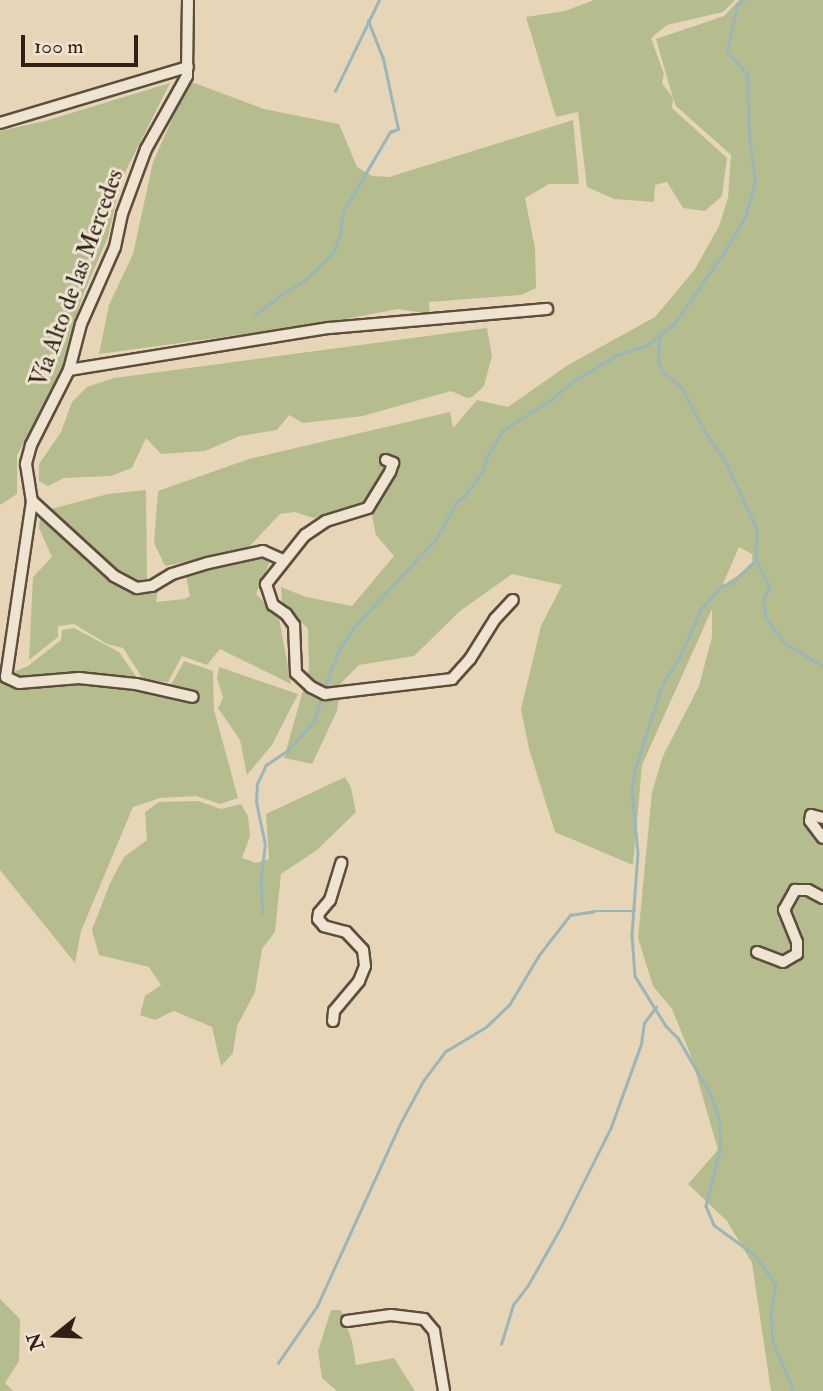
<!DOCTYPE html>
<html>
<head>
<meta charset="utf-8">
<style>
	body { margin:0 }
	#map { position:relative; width:823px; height:1391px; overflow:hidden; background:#e7d5b8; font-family:"IM FELL Double Pica",serif }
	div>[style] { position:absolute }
	.green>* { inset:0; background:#b5bd8f }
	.stream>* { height:2.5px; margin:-1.25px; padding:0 1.25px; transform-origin:1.25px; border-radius:1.25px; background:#9ab6b8 }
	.roads { filter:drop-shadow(2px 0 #5e4d3c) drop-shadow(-2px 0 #5e4d3c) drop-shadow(0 2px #5e4d3c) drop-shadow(0 -2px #5e4d3c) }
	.minor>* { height:10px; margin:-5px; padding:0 5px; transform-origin:5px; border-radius:5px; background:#efe4d1 }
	span { translate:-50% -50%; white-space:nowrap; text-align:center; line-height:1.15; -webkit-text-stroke:6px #efe4d1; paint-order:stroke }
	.street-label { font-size:24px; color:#302013 }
	.north { position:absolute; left:21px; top:1300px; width:70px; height:70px; -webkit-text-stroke:5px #efe4d1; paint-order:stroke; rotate:252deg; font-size:19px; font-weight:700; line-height:28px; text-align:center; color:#302013 }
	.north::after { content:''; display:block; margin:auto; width:24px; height:32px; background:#302013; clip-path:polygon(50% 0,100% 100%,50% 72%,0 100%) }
	.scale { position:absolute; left:21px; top:35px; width:117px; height:32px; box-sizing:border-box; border:4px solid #302013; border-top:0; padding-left:9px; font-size:21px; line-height:24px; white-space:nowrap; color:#302013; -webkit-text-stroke:5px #efe4d1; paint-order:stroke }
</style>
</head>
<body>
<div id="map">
	<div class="green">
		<i style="clip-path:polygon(evenodd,594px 0,735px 0,723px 12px,667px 25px,651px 38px,664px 74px,662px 83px,673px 98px,656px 39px,724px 16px,739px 0,823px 0,823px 1391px,771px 1391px,752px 1263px,727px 1221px,688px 1184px,718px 1150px,691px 1056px,672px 1009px,653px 986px,638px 938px,652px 792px,663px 756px,699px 686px,712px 637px,712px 609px,642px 765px,633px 865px,555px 832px,529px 749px,521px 709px,541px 626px,562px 585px,512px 574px,460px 611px,414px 656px,359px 665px,341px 683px,337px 711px,312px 764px,284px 758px,309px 669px,308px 629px,282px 603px,281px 587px,306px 597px,352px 606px,394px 556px,376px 535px,372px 516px,399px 462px,387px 456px,381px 474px,363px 503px,313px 518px,295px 512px,280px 514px,246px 550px,165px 566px,154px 543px,158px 491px,249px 459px,450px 412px,453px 428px,477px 400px,508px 407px,568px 365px,655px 317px,695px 269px,719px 226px,728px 198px,731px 155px,676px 106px,673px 98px,672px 108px,727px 158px,722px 196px,705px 211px,683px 208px,667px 182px,655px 185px,654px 202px,614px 199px,587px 187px,578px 112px,556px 117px,526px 17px,565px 11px,594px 0,739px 547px,752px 554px,753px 565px,722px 586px,739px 547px)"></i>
		<i style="clip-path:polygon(189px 81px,264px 109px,339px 124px,357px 167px,372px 176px,389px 177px,573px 120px,579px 184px,549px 184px,525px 198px,535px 248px,536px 288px,521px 295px,429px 302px,430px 314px,398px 309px,319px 324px,99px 354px,109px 305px,133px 254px,153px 162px)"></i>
		<i style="clip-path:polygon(170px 83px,121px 180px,108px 237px,82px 297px,64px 364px,48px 401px,17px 455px,17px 494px,0 505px,0 131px,45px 121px)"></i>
		<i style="clip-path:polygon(487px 328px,492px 356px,484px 386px,472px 397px,467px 398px,451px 391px,363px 416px,303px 423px,289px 415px,277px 430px,240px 436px,205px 451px,161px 454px,146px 438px,132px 468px,111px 476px,64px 478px,48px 486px,39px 481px,39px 464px,61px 432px,72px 402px,87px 387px,114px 378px)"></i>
		<i style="clip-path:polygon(146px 490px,147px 579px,138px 582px,121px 577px,51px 509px,108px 494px)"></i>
		<i style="clip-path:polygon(40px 517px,87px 555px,85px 560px,112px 584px,131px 591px,158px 590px,156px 602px,185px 599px,190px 596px,186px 576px,209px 567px,260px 557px,270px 561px,256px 594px,279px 618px,291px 684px,220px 649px,207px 665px,182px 656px,168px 682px,154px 681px,171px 685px,184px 661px,213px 671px,214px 710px,238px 798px,220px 804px,196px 796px,160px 798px,133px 807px,81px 931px,75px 963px,0 870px,0 677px,28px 666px,61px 640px,62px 630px,74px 628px,119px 652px,137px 678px,143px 679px,123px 648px,107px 644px,74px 624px,58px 626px,58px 637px,29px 660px,33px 577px,52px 557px,39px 528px)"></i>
		<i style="clip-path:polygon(219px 667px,298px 694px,272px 745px,247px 775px,240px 740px,218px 708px,223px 698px,217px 678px)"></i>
		<i style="clip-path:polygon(345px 777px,351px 788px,356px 812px,317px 850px,281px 874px,275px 932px,262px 949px,255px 992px,237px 1026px,233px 1053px,221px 1066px,212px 1027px,174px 1011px,155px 1020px,140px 1015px,145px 996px,161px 985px,149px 967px,99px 955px,92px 930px,110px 883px,124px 857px,147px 840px,145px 812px,159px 802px,198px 801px,221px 809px,241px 804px,248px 816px,250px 836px,242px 858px,256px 863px,269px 859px,266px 814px)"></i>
		<i style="clip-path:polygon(0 1299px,20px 1319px,19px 1361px,5px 1383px,13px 1391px,0 1391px)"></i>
		<i style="clip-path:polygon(331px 1310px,341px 1310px,352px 1341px,356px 1365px,394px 1358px,415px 1391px,337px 1391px,322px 1378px,318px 1351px)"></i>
	</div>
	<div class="stream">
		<i style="left:335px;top:91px;width:101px;rotate:-64.2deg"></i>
		<i style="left:255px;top:315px;width:34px;rotate:-38deg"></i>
		<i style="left:282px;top:294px;width:26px;rotate:-31deg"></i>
		<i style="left:304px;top:281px;width:40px;rotate:-44deg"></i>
		<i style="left:333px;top:253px;width:19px;rotate:-69deg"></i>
		<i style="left:340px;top:235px;width:23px;rotate:-83deg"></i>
		<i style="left:343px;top:212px;width:93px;rotate:-59.6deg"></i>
		<i style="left:390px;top:132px;width:9px;rotate:-21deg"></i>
		<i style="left:398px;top:129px;width:72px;rotate:-102.1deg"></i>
		<i style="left:383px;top:59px;width:41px;rotate:-111.5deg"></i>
		<i style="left:661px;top:333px;width:28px;rotate:96deg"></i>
		<i style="left:658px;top:361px;width:12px;rotate:66deg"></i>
		<i style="left:663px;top:372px;width:25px;rotate:40deg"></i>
		<i style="left:682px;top:388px;width:53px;rotate:62deg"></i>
		<i style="left:707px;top:435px;width:29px;rotate:54deg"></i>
		<i style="left:724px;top:458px;width:78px;rotate:65.1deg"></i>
		<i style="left:757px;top:529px;width:31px;rotate:92deg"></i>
		<i style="left:756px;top:560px;width:33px;rotate:135deg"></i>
		<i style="left:733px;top:583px;width:13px;rotate:162deg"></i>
		<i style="left:721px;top:587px;width:30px;rotate:131deg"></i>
		<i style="left:701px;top:610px;width:51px;rotate:114.1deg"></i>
		<i style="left:680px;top:657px;width:32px;rotate:122deg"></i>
		<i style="left:663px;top:684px;width:90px;rotate:108deg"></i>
		<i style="left:635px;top:770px;width:21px;rotate:98deg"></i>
		<i style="left:632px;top:791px;width:62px;rotate:84.5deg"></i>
		<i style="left:638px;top:853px;width:82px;rotate:94.2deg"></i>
		<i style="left:632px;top:935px;width:41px;rotate:85.8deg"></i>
		<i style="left:635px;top:976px;width:59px;rotate:58.2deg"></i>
		<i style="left:666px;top:1026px;width:17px;rotate:45deg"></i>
		<i style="left:678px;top:1038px;width:64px;rotate:59.8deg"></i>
		<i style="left:710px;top:1093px;width:31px;rotate:71deg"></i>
		<i style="left:720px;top:1122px;width:24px;rotate:88deg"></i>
		<i style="left:721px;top:1146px;width:62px;rotate:104deg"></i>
		<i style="left:706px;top:1206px;width:21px;rotate:67deg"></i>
		<i style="left:714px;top:1225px;width:51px;rotate:36.2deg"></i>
		<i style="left:755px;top:1255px;width:37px;rotate:55deg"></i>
		<i style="left:776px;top:1285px;width:26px;rotate:101deg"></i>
		<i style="left:771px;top:1311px;width:31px;rotate:86deg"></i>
		<i style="left:773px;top:1342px;width:53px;rotate:66.8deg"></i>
		<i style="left:756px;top:560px;width:30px;rotate:63deg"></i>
		<i style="left:770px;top:587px;width:13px;rotate:117deg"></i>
		<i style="left:764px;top:599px;width:19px;rotate:84deg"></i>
		<i style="left:766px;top:618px;width:31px;rotate:53deg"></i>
		<i style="left:785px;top:643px;width:44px;rotate:31.2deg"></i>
		<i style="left:324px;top:688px;width:41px;rotate:-68.5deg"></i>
		<i style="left:339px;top:650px;width:27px;rotate:-57deg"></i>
		<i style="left:354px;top:627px;width:119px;rotate:-47deg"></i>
		<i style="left:435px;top:540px;width:46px;rotate:-60.1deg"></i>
		<i style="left:458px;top:500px;width:8px;rotate:-30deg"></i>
		<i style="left:465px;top:496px;width:32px;rotate:-55deg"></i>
		<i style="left:483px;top:470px;width:12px;rotate:-76deg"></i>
		<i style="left:486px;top:458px;width:33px;rotate:-59deg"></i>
		<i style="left:503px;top:430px;width:57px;rotate:-32deg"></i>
		<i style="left:551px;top:400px;width:31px;rotate:-40deg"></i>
		<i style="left:575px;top:380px;width:49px;rotate:-30.8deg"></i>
		<i style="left:617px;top:355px;width:32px;rotate:-18deg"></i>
		<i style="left:647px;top:345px;width:33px;rotate:-38deg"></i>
		<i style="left:673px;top:325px;width:87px;rotate:-54.8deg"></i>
		<i style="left:723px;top:254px;width:43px;rotate:-59.3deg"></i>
		<i style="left:745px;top:217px;width:37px;rotate:-74deg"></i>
		<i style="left:755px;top:181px;width:45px;rotate:-97.6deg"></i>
		<i style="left:749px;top:136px;width:61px;rotate:-91.9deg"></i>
		<i style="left:747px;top:75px;width:31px;rotate:-130deg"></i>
		<i style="left:727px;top:51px;width:47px;rotate:-77.7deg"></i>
		<i style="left:737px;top:5px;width:8px;rotate:-40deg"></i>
		<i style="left:262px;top:913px;width:37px;rotate:-92deg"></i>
		<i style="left:261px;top:876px;width:31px;rotate:-83deg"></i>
		<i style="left:265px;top:845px;width:44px;rotate:-101.8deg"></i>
		<i style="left:256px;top:802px;width:18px;rotate:-87deg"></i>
		<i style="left:257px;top:784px;width:21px;rotate:-65deg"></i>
		<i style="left:266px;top:765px;width:27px;rotate:-34deg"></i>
		<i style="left:288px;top:750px;width:39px;rotate:-48deg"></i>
		<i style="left:314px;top:721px;width:27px;rotate:-73deg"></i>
		<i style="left:501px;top:1344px;width:41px;rotate:-72.9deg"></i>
		<i style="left:513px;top:1305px;width:25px;rotate:-53deg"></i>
		<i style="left:528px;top:1285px;width:64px;rotate:-60.3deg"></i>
		<i style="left:560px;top:1229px;width:114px;rotate:-63.4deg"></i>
		<i style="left:611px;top:1127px;width:88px;rotate:-70.1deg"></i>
		<i style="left:641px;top:1044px;width:21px;rotate:-82deg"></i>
		<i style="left:644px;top:1023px;width:20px;rotate:-53deg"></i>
		<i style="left:278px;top:1363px;width:69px;rotate:-55.6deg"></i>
		<i style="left:317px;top:1306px;width:202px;rotate:-65.5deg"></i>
		<i style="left:401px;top:1122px;width:47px;rotate:-61.8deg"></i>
		<i style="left:423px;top:1081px;width:38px;rotate:-53deg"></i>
		<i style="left:446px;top:1051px;width:47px;rotate:-31deg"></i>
		<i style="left:486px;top:1027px;width:32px;rotate:-44deg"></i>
		<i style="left:509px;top:1005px;width:58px;rotate:-59deg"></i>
		<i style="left:539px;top:955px;width:51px;rotate:-52.2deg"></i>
		<i style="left:570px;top:915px;width:24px;rotate:-9deg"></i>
		<i style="left:594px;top:911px;width:41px"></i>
	</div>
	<div class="roads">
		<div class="minor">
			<i style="left:188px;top:0;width:76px;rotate:90.8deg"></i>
			<i style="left:187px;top:76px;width:84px;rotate:119.3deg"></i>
			<i style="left:146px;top:149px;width:69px;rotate:110.3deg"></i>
			<i style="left:122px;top:214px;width:34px;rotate:102deg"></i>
			<i style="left:115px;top:247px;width:84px;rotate:113.8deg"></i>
			<i style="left:81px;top:324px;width:48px;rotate:104.6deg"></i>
			<i style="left:69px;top:370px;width:84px;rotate:116.9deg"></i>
			<i style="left:31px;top:445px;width:20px;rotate:105deg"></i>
			<i style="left:26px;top:464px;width:37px;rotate:81deg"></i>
			<i style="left:32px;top:501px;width:178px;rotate:98.4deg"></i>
			<i style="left:6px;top:677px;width:14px;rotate:25deg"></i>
			<i style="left:19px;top:683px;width:60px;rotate:-4.8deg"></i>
			<i style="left:79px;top:678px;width:57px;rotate:6deg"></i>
			<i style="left:136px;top:684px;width:58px;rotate:12.8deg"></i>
			<i style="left:0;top:123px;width:196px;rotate:-16.6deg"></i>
			<i style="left:69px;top:370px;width:263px;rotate:-9.2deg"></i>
			<i style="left:329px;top:328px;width:219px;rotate:-5deg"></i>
			<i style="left:386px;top:460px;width:8px;rotate:23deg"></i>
			<i style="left:393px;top:463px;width:9px;rotate:108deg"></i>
			<i style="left:390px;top:472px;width:42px;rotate:121.4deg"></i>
			<i style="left:368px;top:508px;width:44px;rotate:162.8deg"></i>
			<i style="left:326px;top:521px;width:25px;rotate:146deg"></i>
			<i style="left:305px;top:535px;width:63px;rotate:128.5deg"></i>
			<i style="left:266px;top:584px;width:22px;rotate:72deg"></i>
			<i style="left:273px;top:605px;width:16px;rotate:35deg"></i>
			<i style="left:286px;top:614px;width:14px;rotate:54deg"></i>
			<i style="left:294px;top:625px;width:48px;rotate:87.6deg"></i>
			<i style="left:296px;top:673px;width:21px;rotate:43deg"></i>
			<i style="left:311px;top:687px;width:16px;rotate:27deg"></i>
			<i style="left:325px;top:694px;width:128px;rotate:-6.7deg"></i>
			<i style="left:452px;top:679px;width:27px;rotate:-48deg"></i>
			<i style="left:470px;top:659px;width:47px;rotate:-58deg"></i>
			<i style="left:495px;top:619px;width:26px;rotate:-47deg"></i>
			<i style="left:32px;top:501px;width:111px;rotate:42.4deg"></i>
			<i style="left:114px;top:576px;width:26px;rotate:28deg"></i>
			<i style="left:137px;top:588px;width:15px;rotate:-8deg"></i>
			<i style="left:152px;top:586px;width:23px;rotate:-31deg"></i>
			<i style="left:172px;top:574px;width:38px;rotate:-17deg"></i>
			<i style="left:208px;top:563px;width:56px;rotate:-12.3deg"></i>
			<i style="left:263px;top:551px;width:22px;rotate:24deg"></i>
			<i style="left:823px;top:818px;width:12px;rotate:-166deg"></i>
			<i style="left:811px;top:815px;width:6px;rotate:99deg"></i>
			<i style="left:810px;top:821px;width:21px;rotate:53deg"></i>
			<i style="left:757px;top:952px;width:28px;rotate:21deg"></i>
			<i style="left:783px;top:962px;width:16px;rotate:-30deg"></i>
			<i style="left:797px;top:954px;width:12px;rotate:-90deg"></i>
			<i style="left:797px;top:942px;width:35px;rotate:-112deg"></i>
			<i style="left:784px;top:910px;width:23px;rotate:-61deg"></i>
			<i style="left:795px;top:890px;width:13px"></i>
			<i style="left:808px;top:890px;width:17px;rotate:28deg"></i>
			<i style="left:333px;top:1021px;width:10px;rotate:-84deg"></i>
			<i style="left:334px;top:1011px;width:39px;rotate:-50deg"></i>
			<i style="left:359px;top:981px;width:16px;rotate:-68deg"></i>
			<i style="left:365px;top:966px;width:16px;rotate:-97deg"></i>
			<i style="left:363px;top:950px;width:25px;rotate:-133deg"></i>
			<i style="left:346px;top:932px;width:23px;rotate:-165deg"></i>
			<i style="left:324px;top:926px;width:9px;rotate:-131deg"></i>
			<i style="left:318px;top:919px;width:6px;rotate:-81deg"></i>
			<i style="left:319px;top:913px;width:17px;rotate:-50deg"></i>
			<i style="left:330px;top:900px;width:39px;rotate:-73deg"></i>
			<i style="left:347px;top:1321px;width:44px;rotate:-7.8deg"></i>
			<i style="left:391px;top:1315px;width:33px;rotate:7deg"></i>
			<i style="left:424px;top:1319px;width:16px;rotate:50deg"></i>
			<i style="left:434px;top:1331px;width:61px;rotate:80.5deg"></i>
		</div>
	</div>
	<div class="street-label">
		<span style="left:77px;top:278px;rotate:-70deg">Vía Alto de las Mercedes</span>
	</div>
	<div class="north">N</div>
	<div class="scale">100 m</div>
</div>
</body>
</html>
